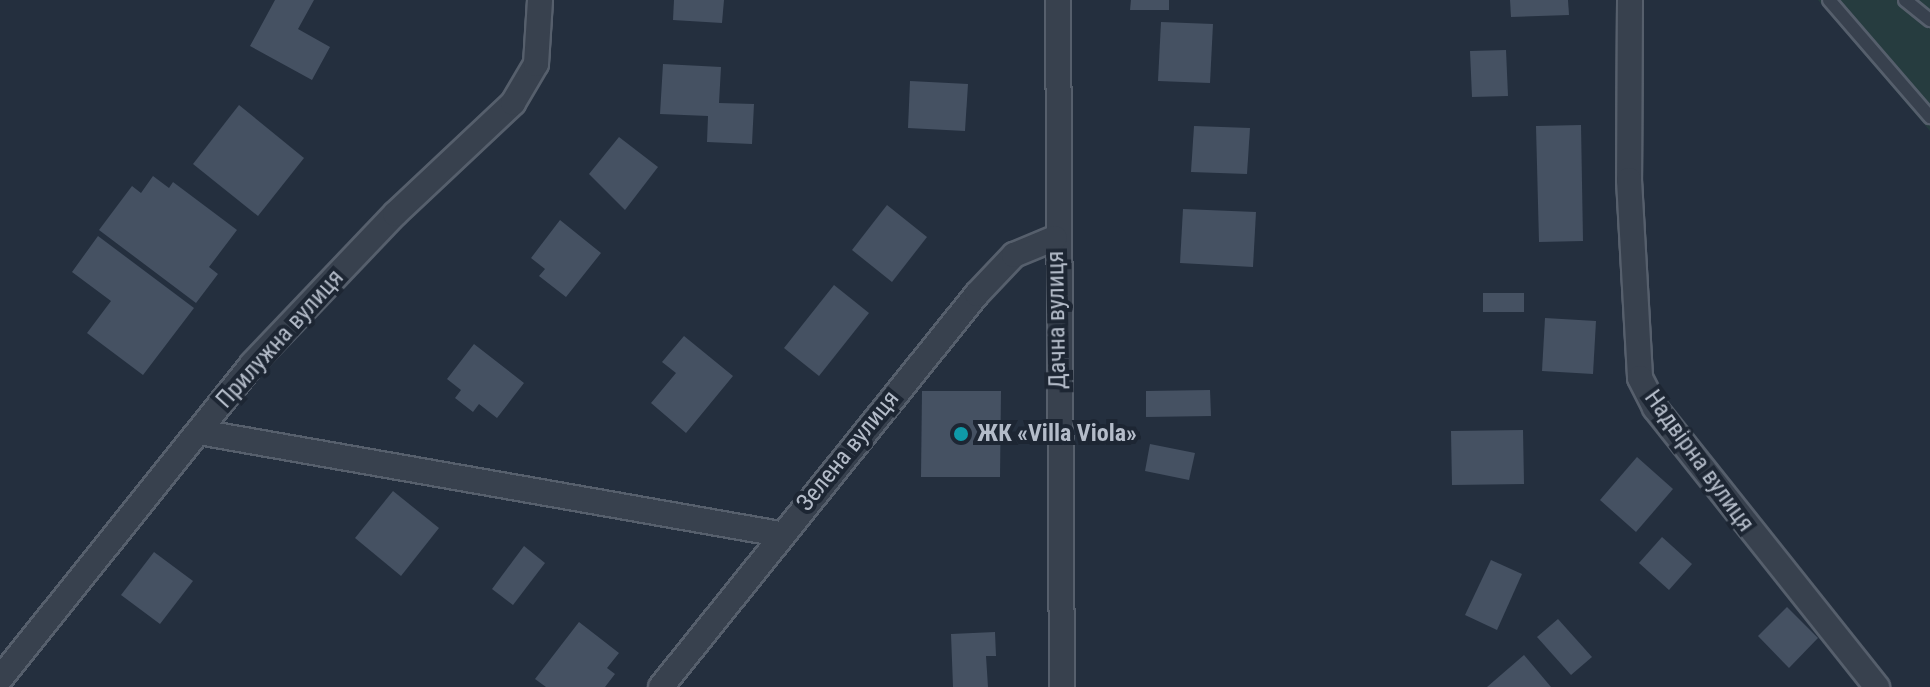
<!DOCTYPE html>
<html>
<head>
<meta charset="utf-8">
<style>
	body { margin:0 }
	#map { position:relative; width:1930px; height:687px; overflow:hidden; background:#242f3e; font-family:"Roboto Condensed",sans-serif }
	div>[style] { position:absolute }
	.green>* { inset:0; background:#263c3f }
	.building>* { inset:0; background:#455162 }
	.roads { filter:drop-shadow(2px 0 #565f6c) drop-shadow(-2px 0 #565f6c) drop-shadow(0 2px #565f6c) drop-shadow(0 -2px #565f6c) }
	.service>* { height:12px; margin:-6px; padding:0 6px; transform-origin:6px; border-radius:6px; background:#38414e }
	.minor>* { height:24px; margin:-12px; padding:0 12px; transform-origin:12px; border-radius:12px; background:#38414e }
	.dots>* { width:22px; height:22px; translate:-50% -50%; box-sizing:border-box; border:4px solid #1d2633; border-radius:50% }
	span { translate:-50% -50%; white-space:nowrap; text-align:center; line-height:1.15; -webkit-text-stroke:8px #1d2633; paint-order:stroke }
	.street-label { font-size:24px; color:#b4bcc9 }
	.poi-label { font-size:24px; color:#b4bcc9; font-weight:700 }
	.left { translate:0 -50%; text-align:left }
</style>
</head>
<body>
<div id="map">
	<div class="green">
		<i style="clip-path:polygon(1818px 0,1930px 0,1930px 131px)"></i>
	</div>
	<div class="building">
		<i style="clip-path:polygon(275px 0,314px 0,298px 29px,330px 47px,312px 80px,250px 46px)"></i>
		<i style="clip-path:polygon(674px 0,724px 0,722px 23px,673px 20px)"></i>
		<i style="clip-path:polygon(1131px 0,1169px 0,1169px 10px,1130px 10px)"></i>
		<i style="clip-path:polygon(1510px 0,1568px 0,1569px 15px,1511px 17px)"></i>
		<i style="clip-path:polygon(1161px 22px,1213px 24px,1210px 83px,1158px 81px)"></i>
		<i style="clip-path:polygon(1506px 50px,1508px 96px,1472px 97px,1470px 51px)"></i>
		<i style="clip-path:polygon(663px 64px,721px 67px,719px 103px,754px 104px,752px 144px,707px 142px,708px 116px,660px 114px)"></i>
		<i style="clip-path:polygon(910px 81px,968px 84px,965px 131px,908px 128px)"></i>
		<i style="clip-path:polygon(239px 105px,304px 158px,258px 216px,193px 164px)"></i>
		<i style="clip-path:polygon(1581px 125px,1583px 241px,1539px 242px,1536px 126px)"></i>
		<i style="clip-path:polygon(1194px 126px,1250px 128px,1247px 174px,1191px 172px)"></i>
		<i style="clip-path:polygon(619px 137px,658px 167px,625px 210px,589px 174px)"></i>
		<i style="clip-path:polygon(153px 176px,169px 188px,173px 182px,237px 230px,209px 267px,218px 274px,196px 303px,99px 230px,132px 186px,141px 193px)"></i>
		<i style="clip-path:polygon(887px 205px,927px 237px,892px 282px,852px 250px)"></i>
		<i style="clip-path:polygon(1183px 209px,1256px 212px,1253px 267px,1180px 263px)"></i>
		<i style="clip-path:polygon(560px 220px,601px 253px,566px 297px,539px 276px,545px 269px,531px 258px)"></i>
		<i style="clip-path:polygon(98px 236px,194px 308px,143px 375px,87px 333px,111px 301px,72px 272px)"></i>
		<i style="clip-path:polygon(834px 285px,869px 313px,819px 376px,784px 348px)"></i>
		<i style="clip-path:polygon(1483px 293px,1524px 293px,1524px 312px,1483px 312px)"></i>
		<i style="clip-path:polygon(1545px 318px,1596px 321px,1593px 374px,1542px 371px)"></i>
		<i style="clip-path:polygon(684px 336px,733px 376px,686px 433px,651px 403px,676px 373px,662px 362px)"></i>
		<i style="clip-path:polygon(474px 344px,524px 383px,497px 418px,479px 404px,473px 412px,455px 398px,461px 390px,447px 379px)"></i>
		<i style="clip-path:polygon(1210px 390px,1211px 416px,1146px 417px,1146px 391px)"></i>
		<i style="clip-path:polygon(922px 391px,1001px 391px,1000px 477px,921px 477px)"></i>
		<i style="clip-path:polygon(1523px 430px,1524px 484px,1452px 485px,1451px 431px)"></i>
		<i style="clip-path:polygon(1150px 444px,1195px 453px,1189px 480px,1145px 471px)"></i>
		<i style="clip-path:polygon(1637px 457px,1673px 489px,1636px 532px,1600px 500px)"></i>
		<i style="clip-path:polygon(393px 491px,439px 528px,401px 576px,355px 538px)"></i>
		<i style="clip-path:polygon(1662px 537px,1692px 564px,1669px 590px,1639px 563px)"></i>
		<i style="clip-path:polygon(524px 546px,545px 563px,513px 605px,492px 589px)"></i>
		<i style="clip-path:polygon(154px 552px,193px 581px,160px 624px,121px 595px)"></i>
		<i style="clip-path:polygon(1491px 560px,1522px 574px,1497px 630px,1465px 615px)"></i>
		<i style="clip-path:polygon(1787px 607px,1818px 638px,1789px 668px,1758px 636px)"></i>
		<i style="clip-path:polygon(1558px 619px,1592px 657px,1571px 675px,1537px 637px)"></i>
		<i style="clip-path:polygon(579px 622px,619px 653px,607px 668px,615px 674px,605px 687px,546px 687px,535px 679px)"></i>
		<i style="clip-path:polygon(995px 632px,996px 656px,986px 656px,988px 687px,953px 687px,951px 634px)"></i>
		<i style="clip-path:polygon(1524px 655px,1551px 687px,1487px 687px)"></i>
	</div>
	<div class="roads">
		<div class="service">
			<i style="left:1829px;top:0;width:155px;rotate:49.2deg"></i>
			<i style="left:1905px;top:0;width:32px;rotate:39deg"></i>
		</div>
		<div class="minor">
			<i style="left:1058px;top:0;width:687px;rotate:89.67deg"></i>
			<i style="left:1630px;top:0;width:180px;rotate:90.3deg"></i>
			<i style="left:1629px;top:180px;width:198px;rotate:86.8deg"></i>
			<i style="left:1640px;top:378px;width:34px;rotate:63deg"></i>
			<i style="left:1655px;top:408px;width:357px;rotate:51.5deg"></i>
			<i style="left:199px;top:432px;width:590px;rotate:9.96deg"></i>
			<i style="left:0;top:679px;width:403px;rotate:-51.3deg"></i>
			<i style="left:252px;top:364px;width:207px;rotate:-46.4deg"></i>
			<i style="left:395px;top:214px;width:162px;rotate:-43.2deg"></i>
			<i style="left:513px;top:103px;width:45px;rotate:-59.5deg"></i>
			<i style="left:536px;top:64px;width:64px;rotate:-86.4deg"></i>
			<i style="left:661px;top:687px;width:504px;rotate:-51.2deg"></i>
			<i style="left:977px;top:294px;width:54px;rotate:-46.5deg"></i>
			<i style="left:1014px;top:255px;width:44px;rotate:-22.5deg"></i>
		</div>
	</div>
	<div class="dots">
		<i style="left:961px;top:434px;background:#0f9aa8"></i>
	</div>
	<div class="street-label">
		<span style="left:1057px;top:320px;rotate:-91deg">Дачна вулиця</span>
		<span style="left:280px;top:339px;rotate:-48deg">Прилужна вулиця</span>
		<span style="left:848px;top:451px;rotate:-51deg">Зелена вулиця</span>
		<span style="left:1699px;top:461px;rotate:54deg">Надвірна вулиця</span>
	</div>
	<div class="poi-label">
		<span class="left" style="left:977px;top:434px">ЖК «Villa Viola»</span>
	</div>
</div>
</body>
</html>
